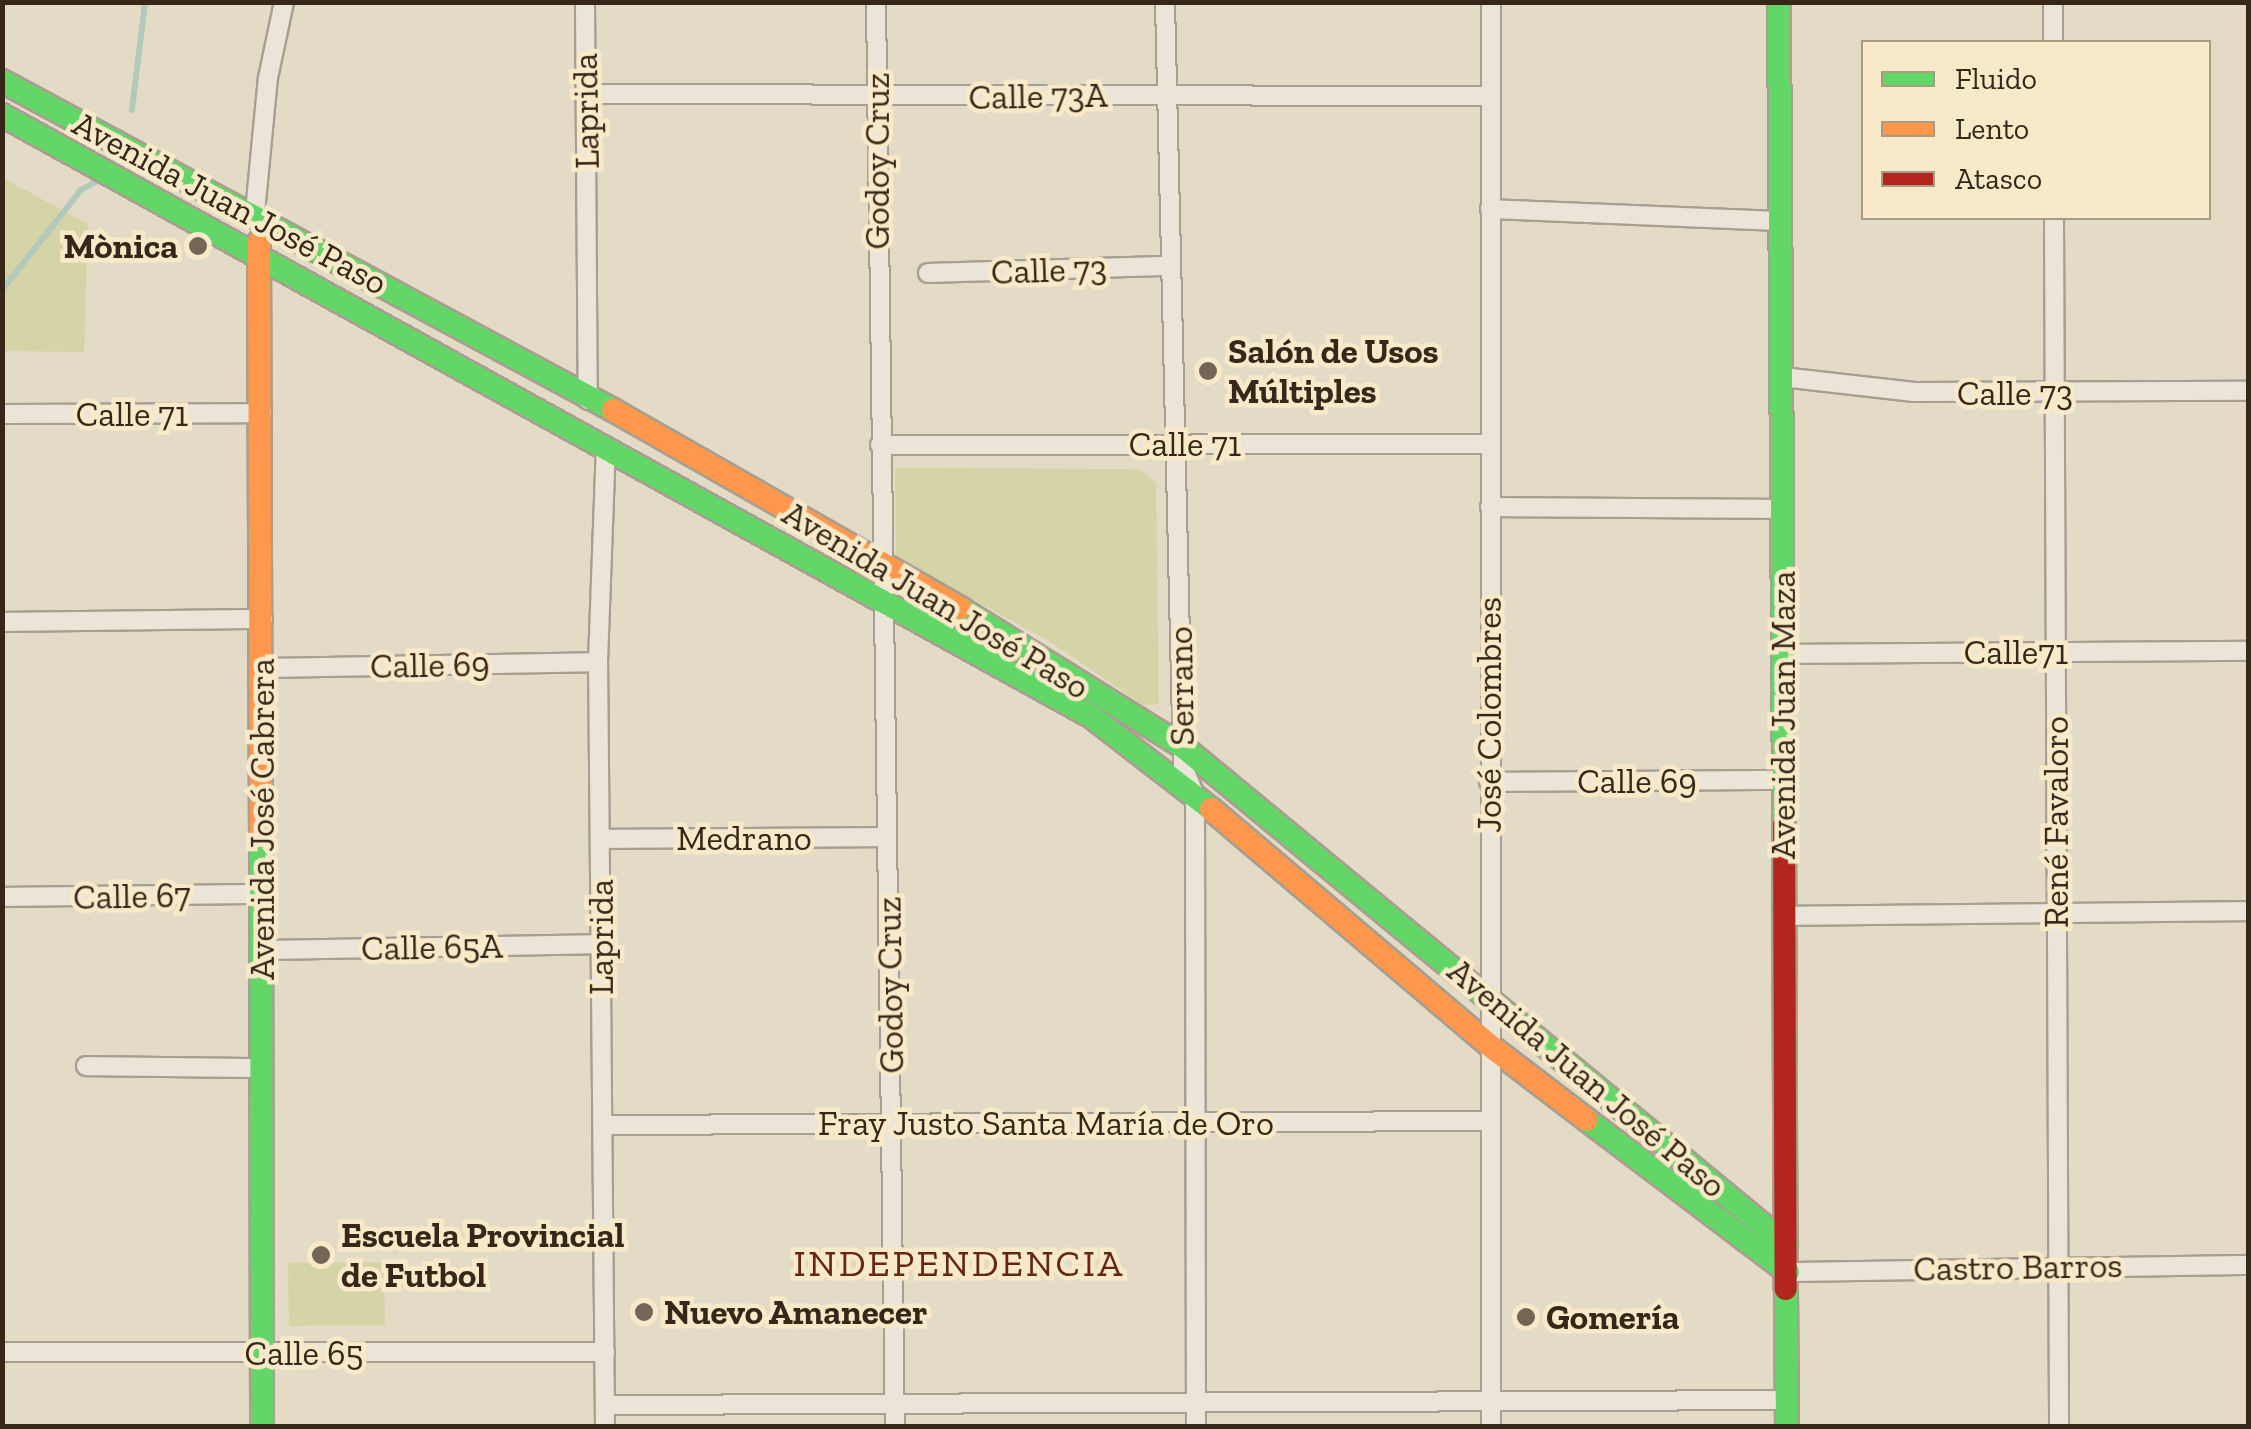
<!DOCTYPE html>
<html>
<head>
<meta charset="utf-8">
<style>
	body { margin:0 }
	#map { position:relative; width:2251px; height:1429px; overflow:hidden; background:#e4dbc6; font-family:"Zilla Slab",serif }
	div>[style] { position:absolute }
	.green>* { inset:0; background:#d4d4a7 }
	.stream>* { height:6px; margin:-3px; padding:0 3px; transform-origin:3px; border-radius:3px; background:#b3c9bc }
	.roads { filter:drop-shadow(2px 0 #a89f90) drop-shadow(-2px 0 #a89f90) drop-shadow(0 2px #a89f90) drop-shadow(0 -2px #a89f90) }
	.street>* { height:18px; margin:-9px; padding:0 9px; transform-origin:9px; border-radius:9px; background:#ebe5d9 }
	.fast>* { height:22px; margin:-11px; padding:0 11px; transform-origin:11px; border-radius:11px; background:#63d668 }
	.slow>* { height:22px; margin:-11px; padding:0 11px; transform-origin:11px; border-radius:11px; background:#ff974d }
	.jam>* { height:22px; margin:-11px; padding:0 11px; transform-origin:11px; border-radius:11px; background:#b3261e }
	.dots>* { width:28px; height:28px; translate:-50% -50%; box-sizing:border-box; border:5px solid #f8eac9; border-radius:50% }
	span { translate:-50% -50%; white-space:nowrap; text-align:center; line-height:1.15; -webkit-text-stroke:9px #f8eac9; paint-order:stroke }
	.street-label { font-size:35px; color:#362719 }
	.poi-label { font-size:35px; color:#362719; font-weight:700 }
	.right { translate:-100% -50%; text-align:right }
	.left { translate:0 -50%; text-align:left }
	.neighbourhood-label { font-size:38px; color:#652616; letter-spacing:2.5px }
	.frame { position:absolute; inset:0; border:5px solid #362719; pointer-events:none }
	.legend { position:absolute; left:1861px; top:40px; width:350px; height:180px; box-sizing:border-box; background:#f8eac9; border:2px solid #aa9c83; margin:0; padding:12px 18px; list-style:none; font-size:30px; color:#362719 }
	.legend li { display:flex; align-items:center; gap:20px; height:50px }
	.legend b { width:50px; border:2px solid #aa9c83 }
</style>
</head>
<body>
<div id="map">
	<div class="green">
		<i style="clip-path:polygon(3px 178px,88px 224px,84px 352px,3px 351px)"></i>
		<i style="clip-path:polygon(895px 468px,1139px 469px,1156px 483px,1159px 704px,1143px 705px,1052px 643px,896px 557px)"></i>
		<i style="clip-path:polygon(384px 1262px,385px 1325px,289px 1326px,288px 1263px)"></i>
	</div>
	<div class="stream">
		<i style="left:132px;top:110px;width:109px;rotate:-83.1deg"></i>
		<i style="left:2px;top:290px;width:127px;rotate:-51.7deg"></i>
		<i style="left:81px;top:190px;width:23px;rotate:-29deg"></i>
	</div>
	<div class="roads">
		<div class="street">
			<i style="left:585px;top:2px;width:398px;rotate:89.6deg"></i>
			<i style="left:876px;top:2px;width:1424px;rotate:89.24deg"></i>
			<i style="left:1165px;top:2px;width:765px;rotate:88.65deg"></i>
			<i style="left:1183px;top:767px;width:30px;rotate:67deg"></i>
			<i style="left:1195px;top:795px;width:631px;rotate:89.91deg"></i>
			<i style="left:1491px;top:2px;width:1424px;rotate:90deg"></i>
			<i style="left:2053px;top:2px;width:40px;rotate:90deg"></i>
			<i style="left:586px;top:94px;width:904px;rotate:0.13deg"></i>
			<i style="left:1490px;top:209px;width:292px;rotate:2.4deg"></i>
			<i style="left:255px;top:212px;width:135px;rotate:-84.5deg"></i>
			<i style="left:268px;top:78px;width:78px;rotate:-78.1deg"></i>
			<i style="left:2054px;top:218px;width:1208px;rotate:89.76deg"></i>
			<i style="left:928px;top:273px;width:242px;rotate:-1.7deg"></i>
			<i style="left:1782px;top:377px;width:133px;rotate:6.5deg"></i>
			<i style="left:1914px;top:392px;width:334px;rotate:-0.2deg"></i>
			<i style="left:2px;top:414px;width:260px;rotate:-0.2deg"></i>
			<i style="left:880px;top:445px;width:610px;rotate:-0.09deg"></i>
			<i style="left:1490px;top:507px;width:292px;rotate:0.4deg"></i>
			<i style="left:2px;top:622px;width:261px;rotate:-0.7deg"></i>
			<i style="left:1783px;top:654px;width:465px;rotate:-0.4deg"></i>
			<i style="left:262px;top:668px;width:336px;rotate:-1deg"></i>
			<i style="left:1489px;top:782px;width:296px;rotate:-0.4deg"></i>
			<i style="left:600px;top:839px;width:287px;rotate:-0.4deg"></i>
			<i style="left:2px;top:897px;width:260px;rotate:-0.7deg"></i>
			<i style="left:1784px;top:916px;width:464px;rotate:-0.6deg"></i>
			<i style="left:262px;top:950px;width:339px;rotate:-1deg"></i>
			<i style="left:86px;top:1066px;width:176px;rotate:0.7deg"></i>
			<i style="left:603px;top:1125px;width:886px;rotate:-0.26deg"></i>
			<i style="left:1788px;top:1272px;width:460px;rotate:-0.9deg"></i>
			<i style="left:2px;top:1352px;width:603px"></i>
			<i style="left:605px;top:1405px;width:1182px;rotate:-0.24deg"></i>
			<i style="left:605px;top:1426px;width:764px;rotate:-90.52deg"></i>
			<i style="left:598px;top:662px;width:215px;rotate:-87.9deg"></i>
		</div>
		<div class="fast">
			<i style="left:1779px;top:2px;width:823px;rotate:89.65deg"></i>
			<i style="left:2px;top:81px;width:694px;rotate:28.3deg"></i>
			<i style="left:2px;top:115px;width:1245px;rotate:28.91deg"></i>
			<i style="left:1092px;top:717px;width:150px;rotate:37.7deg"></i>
			<i style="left:960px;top:608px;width:261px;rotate:31.9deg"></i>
			<i style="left:1182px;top:746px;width:783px;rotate:39.51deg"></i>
			<i style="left:261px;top:835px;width:591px;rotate:89.9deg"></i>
			<i style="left:1587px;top:1120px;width:252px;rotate:37.1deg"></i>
			<i style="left:1786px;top:1289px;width:137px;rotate:89.6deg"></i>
		</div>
		<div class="slow">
			<i style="left:259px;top:242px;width:593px;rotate:89.81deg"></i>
			<i style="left:613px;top:410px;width:400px;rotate:29.7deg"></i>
			<i style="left:1211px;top:809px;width:365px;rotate:40.3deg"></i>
			<i style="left:1489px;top:1045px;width:123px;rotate:37.4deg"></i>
		</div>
		<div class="jam">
			<i style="left:1784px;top:825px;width:464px;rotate:89.8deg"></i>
		</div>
	</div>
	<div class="dots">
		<i style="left:198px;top:246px;background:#736656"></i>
		<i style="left:1208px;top:371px;background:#736656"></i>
		<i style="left:321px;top:1255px;background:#736656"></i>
		<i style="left:644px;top:1312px;background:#736656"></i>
		<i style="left:1526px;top:1317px;background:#736656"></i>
	</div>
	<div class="street-label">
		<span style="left:1038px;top:96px;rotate:-1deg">Calle 73A</span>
		<span style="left:586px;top:111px;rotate:-91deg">Laprida</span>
		<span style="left:877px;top:161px;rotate:-90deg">Godoy Cruz</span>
		<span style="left:230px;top:203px;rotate:28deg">Avenida Juan José Paso</span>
		<span style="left:1049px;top:270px;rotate:-2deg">Calle 73</span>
		<span style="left:2015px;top:393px">Calle 73</span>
		<span style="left:132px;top:414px">Calle 71</span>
		<span style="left:1185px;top:444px">Calle 71</span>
		<span style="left:936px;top:600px;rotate:31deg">Avenida Juan José Paso</span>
		<span style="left:2016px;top:652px">Calle71</span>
		<span style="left:430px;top:665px;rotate:-1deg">Calle 69</span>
		<span style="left:1181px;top:686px;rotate:-91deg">Serrano</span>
		<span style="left:1489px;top:715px;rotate:-90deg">José Colombres</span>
		<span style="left:1783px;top:715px;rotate:-90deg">Avenida Juan Maza</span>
		<span style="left:1637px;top:781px">Calle 69</span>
		<span style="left:262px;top:819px;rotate:-90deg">Avenida José Cabrera</span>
		<span style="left:2056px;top:822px;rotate:-90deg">René Favaloro</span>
		<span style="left:744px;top:838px">Medrano</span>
		<span style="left:132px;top:896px;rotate:-1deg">Calle 67</span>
		<span style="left:601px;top:937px;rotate:-90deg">Laprida</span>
		<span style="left:432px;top:947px;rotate:-1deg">Calle 65A</span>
		<span style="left:890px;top:985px;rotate:-91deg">Godoy Cruz</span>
		<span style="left:1587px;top:1078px;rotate:40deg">Avenida Juan José Paso</span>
		<span style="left:1046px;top:1123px">Fray Justo Santa María de Oro</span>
		<span style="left:2018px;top:1267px;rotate:-1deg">Castro Barros</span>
		<span style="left:304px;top:1353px">Calle 65</span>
	</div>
	<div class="poi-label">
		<span class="right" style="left:178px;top:246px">Mònica</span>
		<span class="left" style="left:1228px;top:371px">Salón de Usos<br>Múltiples</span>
		<span class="left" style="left:341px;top:1255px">Escuela Provincial<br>de Futbol</span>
		<span class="left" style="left:664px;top:1312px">Nuevo Amanecer</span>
		<span class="left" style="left:1546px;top:1317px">Gomería</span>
	</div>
	<div class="neighbourhood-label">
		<span style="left:959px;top:1264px">INDEPENDENCIA</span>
	</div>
	<div class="frame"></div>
	<ul class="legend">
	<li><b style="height:12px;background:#63d668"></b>Fluido</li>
	<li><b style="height:12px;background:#ff974d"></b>Lento</li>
	<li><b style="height:12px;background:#b3261e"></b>Atasco</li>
	</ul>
</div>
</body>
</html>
